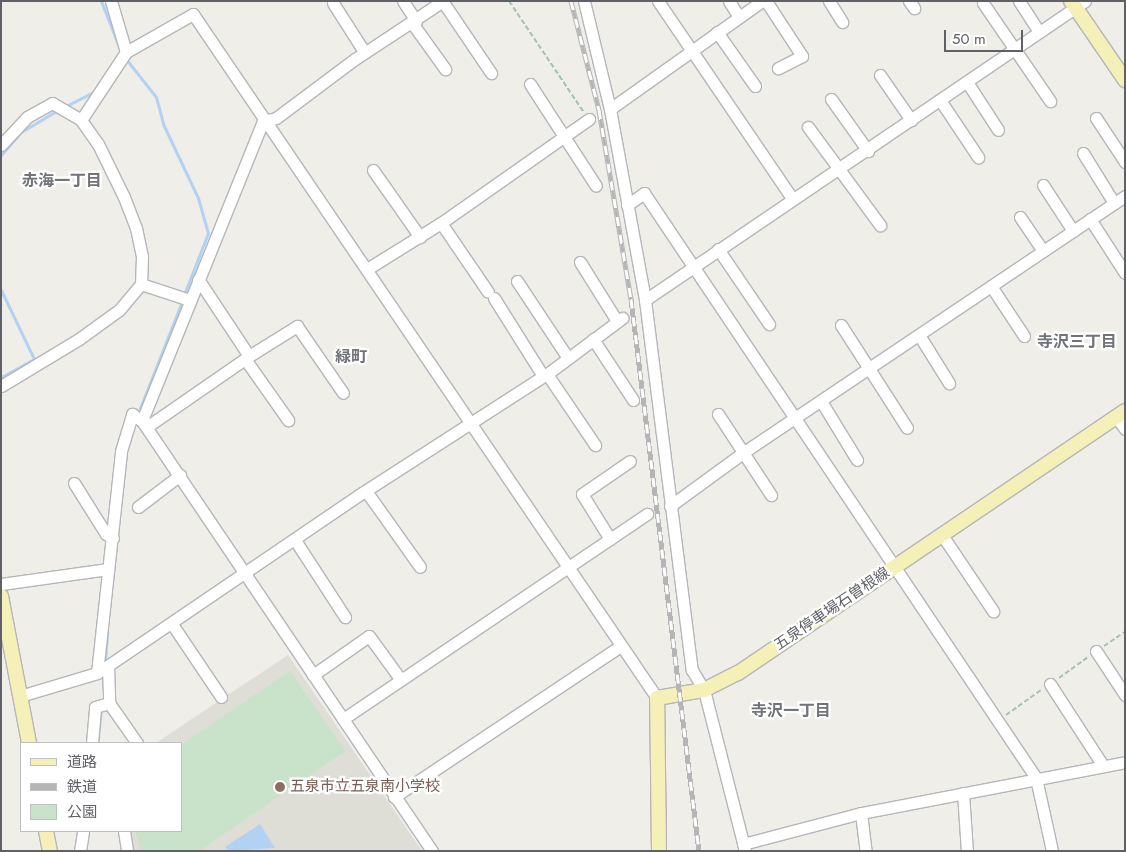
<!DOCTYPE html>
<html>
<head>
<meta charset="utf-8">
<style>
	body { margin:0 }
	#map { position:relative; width:1126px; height:852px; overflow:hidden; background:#efeee8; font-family:Jost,"Noto Sans JP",sans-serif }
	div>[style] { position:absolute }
	.education>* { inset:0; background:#deddd6 }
	.green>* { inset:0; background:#c8e3ca }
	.water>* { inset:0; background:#b2d2f4 }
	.stream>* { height:3px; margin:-1.5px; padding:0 1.5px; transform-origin:1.5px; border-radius:1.5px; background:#b2d2f4 }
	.path>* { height:2px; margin-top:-1px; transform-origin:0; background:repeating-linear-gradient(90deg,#a2c3ae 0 5px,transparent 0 7.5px) }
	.roads { filter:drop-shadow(1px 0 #b4b6ba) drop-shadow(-1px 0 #b4b6ba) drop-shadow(0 1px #b4b6ba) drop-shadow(0 -1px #b4b6ba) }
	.minor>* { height:11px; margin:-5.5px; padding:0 5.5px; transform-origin:5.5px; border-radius:5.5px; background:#fff }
	.major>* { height:14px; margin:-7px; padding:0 7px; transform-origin:7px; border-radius:7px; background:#f5f0b7 }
	.rail>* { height:5px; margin-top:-2.5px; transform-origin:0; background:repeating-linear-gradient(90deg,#fff 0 9px,#b5b5b6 0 18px); box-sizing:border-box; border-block:1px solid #b5b5b6 }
	.dots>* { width:14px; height:14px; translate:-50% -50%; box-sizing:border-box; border:2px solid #fff; border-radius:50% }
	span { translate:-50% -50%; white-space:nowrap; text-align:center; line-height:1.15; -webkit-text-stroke:4.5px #fff; paint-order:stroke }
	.street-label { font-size:15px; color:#5f6166 }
	.education-label { font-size:15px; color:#785e54 }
	.left { translate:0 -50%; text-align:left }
	.neighbourhood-label { font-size:16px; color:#707377; font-weight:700 }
	.frame { position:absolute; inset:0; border:2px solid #5f6166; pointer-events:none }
	.legend { position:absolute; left:20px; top:742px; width:162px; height:90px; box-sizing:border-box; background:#fff; border:1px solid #bfc0c2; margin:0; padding:6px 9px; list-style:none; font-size:15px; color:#5f6166 }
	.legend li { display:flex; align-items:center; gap:10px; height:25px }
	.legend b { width:25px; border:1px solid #bfc0c2 }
	.scale { position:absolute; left:944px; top:30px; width:79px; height:22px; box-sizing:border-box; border:2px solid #5f6166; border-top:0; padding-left:6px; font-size:15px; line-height:18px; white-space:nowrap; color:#5f6166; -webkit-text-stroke:4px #fff; paint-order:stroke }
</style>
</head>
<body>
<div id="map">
	<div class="education">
		<i style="clip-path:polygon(288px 655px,422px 851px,134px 851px,130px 831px,181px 831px,181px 743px,156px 743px)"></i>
	</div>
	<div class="green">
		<i style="clip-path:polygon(290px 671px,345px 751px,199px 851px,141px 851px,135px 831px,181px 831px,181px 745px)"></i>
	</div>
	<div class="water">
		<i style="clip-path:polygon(260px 824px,275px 848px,228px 851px,225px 847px)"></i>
	</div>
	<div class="stream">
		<i style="left:101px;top:1px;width:52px;rotate:68.4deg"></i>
		<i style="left:126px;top:59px;width:48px;rotate:51.7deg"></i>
		<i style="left:156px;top:97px;width:30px;rotate:75deg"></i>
		<i style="left:164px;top:126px;width:80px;rotate:64.7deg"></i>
		<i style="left:198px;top:198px;width:36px;rotate:74deg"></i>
		<i style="left:208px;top:233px;width:66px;rotate:111.2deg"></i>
		<i style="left:64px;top:107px;width:34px;rotate:-27deg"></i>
		<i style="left:1px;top:155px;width:30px;rotate:-49deg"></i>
		<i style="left:21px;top:132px;width:43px;rotate:-30.7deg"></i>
		<i style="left:1px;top:290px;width:76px;rotate:64.4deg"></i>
		<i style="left:34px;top:359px;width:38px;rotate:151deg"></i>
		<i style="left:137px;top:416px;width:123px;rotate:-68.6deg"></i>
		<i style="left:105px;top:663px;width:32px;rotate:-86deg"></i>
		<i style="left:98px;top:737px;width:28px;rotate:-84deg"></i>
	</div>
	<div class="path">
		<i style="left:509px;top:1px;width:133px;rotate:56.1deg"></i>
		<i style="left:1104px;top:646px;width:25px;rotate:-34deg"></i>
		<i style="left:1059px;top:678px;width:36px;rotate:-36deg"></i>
		<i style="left:1006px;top:715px;width:43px;rotate:-35.5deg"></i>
	</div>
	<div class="roads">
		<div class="minor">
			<i style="left:111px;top:1px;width:53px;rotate:73.6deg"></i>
			<i style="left:403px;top:1px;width:24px;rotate:57deg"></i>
			<i style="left:584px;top:1px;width:111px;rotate:76.5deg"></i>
			<i style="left:610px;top:109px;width:194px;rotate:79.6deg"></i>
			<i style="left:645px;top:300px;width:373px;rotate:82.8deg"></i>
			<i style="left:692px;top:670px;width:23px;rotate:59deg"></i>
			<i style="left:704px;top:690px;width:166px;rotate:75.7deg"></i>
			<i style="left:658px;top:1px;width:238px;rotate:55.8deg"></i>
			<i style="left:729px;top:1px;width:19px;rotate:58deg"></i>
			<i style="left:766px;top:1px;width:66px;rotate:56.8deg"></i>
			<i style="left:802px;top:56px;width:27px;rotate:153deg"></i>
			<i style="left:829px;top:1px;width:25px;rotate:58deg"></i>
			<i style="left:909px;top:1px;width:9px;rotate:54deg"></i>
			<i style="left:1019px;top:1px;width:37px;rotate:57deg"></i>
			<i style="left:443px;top:2px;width:86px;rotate:55.9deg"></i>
			<i style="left:333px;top:3px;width:59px;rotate:57.4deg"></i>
			<i style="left:983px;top:3px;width:119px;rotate:55.6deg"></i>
			<i style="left:412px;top:23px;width:57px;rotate:54.3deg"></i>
			<i style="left:717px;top:32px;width:66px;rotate:54.9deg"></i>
			<i style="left:880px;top:75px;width:55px;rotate:55.4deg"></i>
			<i style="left:967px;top:82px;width:57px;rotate:57.1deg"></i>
			<i style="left:530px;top:84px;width:121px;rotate:57.1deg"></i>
			<i style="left:831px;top:99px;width:64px;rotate:54.6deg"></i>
			<i style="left:940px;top:100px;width:69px;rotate:56.3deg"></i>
			<i style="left:610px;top:109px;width:186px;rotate:-35.4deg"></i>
			<i style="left:1096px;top:118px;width:53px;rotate:56.6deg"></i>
			<i style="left:81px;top:120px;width:82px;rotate:-56.5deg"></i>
			<i style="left:126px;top:52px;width:77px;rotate:-29.6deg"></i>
			<i style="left:193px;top:14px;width:827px;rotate:55.85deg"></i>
			<i style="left:263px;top:121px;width:323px;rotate:112deg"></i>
			<i style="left:142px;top:421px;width:519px;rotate:56deg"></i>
			<i style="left:263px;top:121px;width:13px;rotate:-13deg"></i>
			<i style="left:276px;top:118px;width:99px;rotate:-36.8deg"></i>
			<i style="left:355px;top:59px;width:105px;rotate:-33.4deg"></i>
			<i style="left:808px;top:127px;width:122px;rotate:53.7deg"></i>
			<i style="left:1px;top:145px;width:38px;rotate:-47deg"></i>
			<i style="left:27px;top:117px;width:29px;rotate:-29deg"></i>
			<i style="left:52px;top:103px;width:34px;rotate:30deg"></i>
			<i style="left:81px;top:120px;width:29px;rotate:55deg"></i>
			<i style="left:98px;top:144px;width:59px;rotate:63.9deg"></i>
			<i style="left:124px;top:197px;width:33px;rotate:69deg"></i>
			<i style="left:136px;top:228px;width:29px;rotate:78deg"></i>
			<i style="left:142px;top:256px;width:28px;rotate:92deg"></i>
			<i style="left:141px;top:284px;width:34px;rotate:130deg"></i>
			<i style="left:119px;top:310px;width:49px;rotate:144.1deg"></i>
			<i style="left:79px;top:339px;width:91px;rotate:148.9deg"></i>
			<i style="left:1083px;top:153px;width:59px;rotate:58.2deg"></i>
			<i style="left:373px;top:170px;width:82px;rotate:55deg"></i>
			<i style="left:1043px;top:185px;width:55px;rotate:56.9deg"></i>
			<i style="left:627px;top:205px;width:21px;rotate:-35deg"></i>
			<i style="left:644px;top:193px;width:704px;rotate:56.17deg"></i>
			<i style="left:1036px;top:778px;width:75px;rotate:77.6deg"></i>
			<i style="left:1020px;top:217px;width:41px;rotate:55.9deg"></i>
			<i style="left:1090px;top:219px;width:64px;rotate:57.1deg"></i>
			<i style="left:441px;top:223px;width:83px;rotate:55.7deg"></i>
			<i style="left:718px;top:249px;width:91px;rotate:55.8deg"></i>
			<i style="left:580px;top:262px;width:70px;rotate:57.9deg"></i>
			<i style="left:367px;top:269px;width:87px;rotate:-31.9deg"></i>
			<i style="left:441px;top:223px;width:181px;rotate:-35.1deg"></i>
			<i style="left:517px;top:281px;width:92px;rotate:56.5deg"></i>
			<i style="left:141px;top:284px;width:52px;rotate:18.1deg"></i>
			<i style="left:991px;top:286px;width:60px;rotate:56.6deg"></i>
			<i style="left:494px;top:298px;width:92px;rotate:57.9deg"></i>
			<i style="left:645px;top:300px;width:532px;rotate:-34.2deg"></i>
			<i style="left:841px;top:325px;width:122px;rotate:57.3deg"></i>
			<i style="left:919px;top:335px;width:57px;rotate:58deg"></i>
			<i style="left:593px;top:339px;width:73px;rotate:56.7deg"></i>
			<i style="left:249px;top:356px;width:57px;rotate:-32deg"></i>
			<i style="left:297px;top:326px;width:81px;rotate:55.5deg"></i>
			<i style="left:245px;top:359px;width:75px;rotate:54.8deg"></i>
			<i style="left:547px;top:374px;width:86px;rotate:55.9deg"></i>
			<i style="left:821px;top:401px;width:69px;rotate:58.6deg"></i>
			<i style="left:718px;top:414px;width:97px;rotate:56.8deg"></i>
			<i style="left:1116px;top:417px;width:15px;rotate:53deg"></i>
			<i style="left:148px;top:426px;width:123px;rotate:-34.7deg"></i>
			<i style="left:249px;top:356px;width:92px;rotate:-123.5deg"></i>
			<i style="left:74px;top:483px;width:60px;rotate:57.9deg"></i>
			<i style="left:106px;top:534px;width:8px;rotate:30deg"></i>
			<i style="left:366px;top:491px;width:93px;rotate:54.6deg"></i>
			<i style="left:670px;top:506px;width:92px;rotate:-36.1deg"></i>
			<i style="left:744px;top:452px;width:459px;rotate:-33.9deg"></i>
			<i style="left:138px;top:507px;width:53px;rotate:-37.3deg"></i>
			<i style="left:942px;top:535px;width:92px;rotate:56.1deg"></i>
			<i style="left:610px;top:539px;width:53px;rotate:-121.9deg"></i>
			<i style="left:582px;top:494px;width:58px;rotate:-34.5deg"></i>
			<i style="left:295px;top:540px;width:92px;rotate:57deg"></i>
			<i style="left:1px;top:584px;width:108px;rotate:-8deg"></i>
			<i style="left:172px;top:624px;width:88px;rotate:56.1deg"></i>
			<i style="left:1096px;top:651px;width:53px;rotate:56.6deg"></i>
			<i style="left:108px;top:666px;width:37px;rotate:88deg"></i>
			<i style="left:109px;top:703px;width:49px;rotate:55deg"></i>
			<i style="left:97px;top:673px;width:223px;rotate:-83.8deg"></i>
			<i style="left:121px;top:451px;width:39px;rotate:-73deg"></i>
			<i style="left:132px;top:414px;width:12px;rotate:35deg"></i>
			<i style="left:313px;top:675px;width:68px;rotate:-34.9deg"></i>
			<i style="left:369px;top:636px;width:54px;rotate:54deg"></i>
			<i style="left:1050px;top:684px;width:95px;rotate:57deg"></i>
			<i style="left:20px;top:696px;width:80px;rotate:-16.6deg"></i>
			<i style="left:97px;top:673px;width:317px;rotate:-34.2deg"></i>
			<i style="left:359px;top:495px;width:224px;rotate:-32.8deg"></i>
			<i style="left:547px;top:374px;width:94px;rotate:-36.7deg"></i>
			<i style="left:343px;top:719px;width:367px;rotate:-34deg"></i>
			<i style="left:92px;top:743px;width:36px;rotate:-85deg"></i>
			<i style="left:95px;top:707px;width:15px;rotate:-16deg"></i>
			<i style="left:963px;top:793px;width:58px;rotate:86.1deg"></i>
			<i style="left:394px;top:797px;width:272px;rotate:-33.7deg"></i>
			<i style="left:861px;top:813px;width:38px;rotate:83deg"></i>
			<i style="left:124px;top:831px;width:20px;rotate:81deg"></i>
			<i style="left:743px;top:844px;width:122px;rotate:-14.7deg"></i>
			<i style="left:861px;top:813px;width:269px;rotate:-10.9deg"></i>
			<i style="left:80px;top:851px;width:20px;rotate:-81deg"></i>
		</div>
		<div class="major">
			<i style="left:1071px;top:1px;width:96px;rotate:55.6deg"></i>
			<i style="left:1px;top:596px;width:150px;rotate:79.2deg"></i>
			<i style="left:46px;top:831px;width:20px;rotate:79deg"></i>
			<i style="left:659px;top:851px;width:153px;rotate:-90.7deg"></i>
			<i style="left:657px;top:698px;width:48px;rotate:-9.7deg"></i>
			<i style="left:704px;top:690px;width:38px;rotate:-27deg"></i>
			<i style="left:738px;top:673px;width:467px;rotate:-34.1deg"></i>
		</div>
	</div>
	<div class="rail">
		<i style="left:571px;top:1px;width:113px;rotate:75.6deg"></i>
		<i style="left:599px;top:110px;width:192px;rotate:80.4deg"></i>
		<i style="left:631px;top:299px;width:556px;rotate:82.98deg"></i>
	</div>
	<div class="dots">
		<i style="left:280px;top:787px;background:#8d6e63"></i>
	</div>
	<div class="street-label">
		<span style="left:832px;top:609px;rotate:-34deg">五泉停車場石曽根線</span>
	</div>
	<div class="education-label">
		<span class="left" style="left:290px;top:787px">五泉市立五泉南小学校</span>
	</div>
	<div class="neighbourhood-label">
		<span style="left:62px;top:181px">赤海一丁目</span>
		<span style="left:1077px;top:342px">寺沢三丁目</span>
		<span style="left:351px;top:357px">緑町</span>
		<span style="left:791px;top:711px">寺沢一丁目</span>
	</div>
	<div class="frame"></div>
	<ul class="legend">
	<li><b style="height:6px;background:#f5f0b7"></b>道路</li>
	<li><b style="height:6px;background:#b5b5b6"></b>鉄道</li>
	<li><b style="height:14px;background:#c8e3ca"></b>公園</li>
	</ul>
	<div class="scale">50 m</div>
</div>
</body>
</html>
